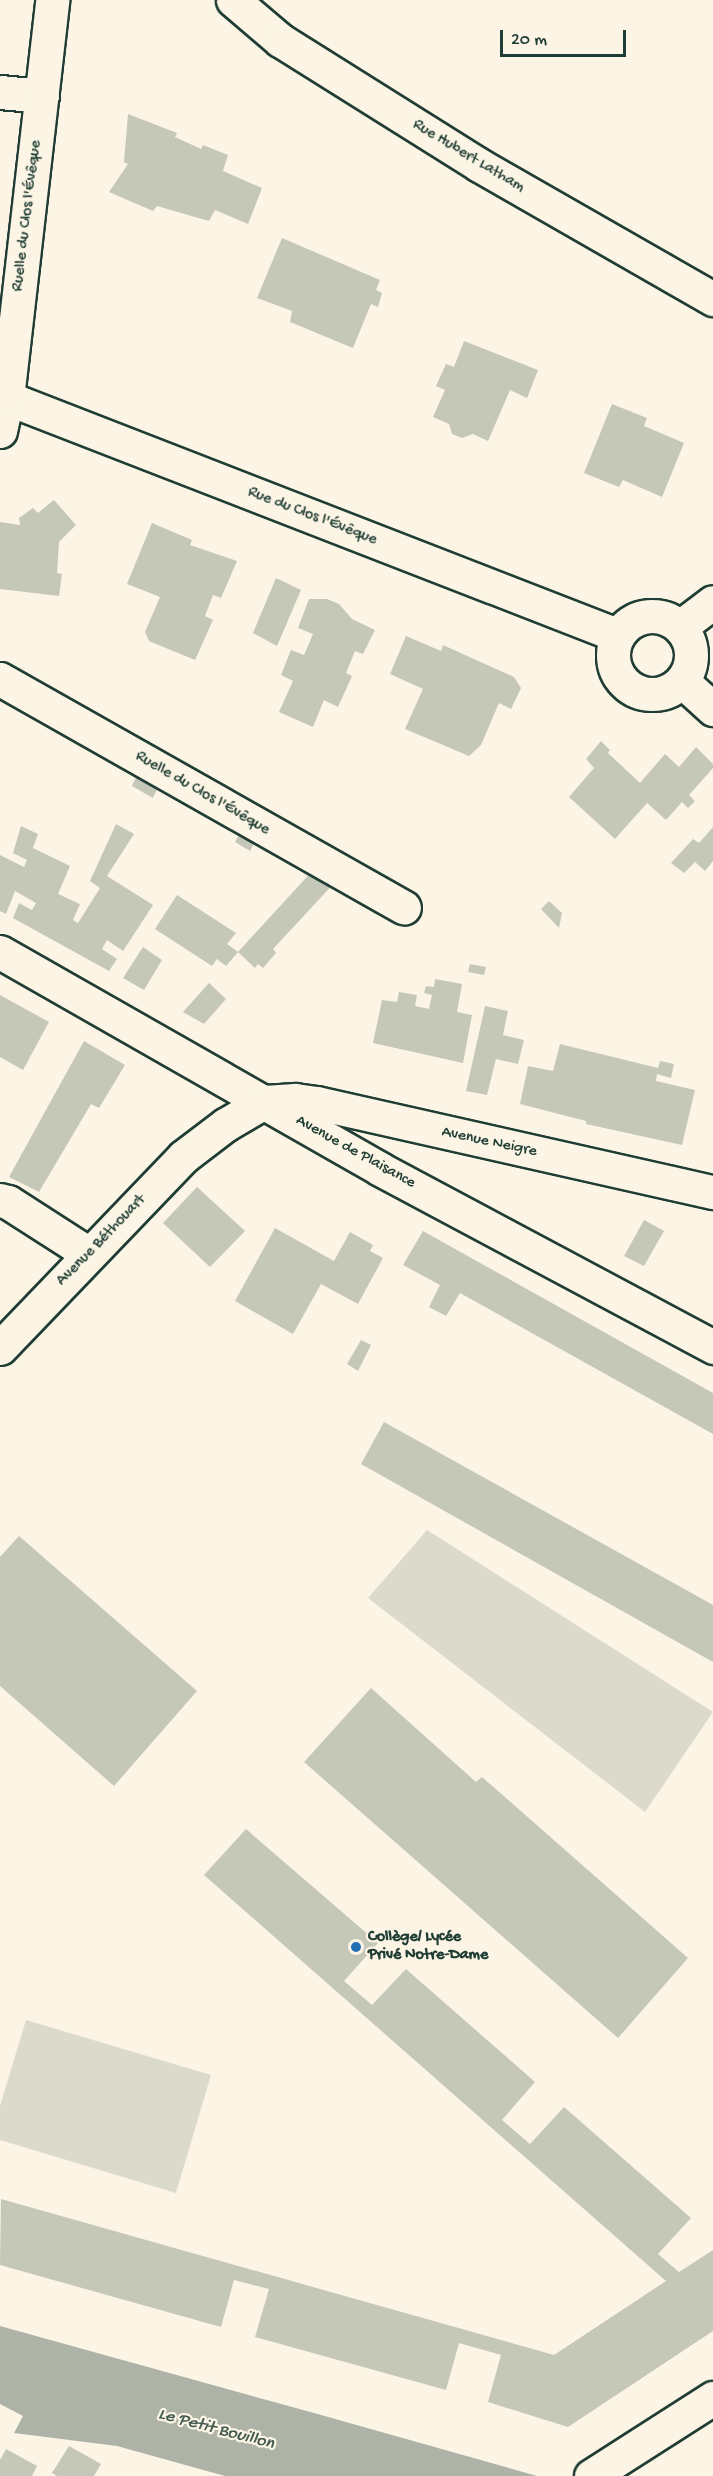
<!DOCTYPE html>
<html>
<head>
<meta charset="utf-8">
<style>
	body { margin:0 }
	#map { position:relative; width:713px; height:2476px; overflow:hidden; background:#fcf5e5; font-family:"Gochi Hand",sans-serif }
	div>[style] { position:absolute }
	.green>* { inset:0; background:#dcdacc }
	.water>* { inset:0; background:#aeb3a7 }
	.building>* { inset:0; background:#c5c7b9 }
	.roads { filter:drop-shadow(2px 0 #1f3d34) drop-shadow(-2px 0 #1f3d34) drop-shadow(0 2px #1f3d34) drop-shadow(0 -2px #1f3d34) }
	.minor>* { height:33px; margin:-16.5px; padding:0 16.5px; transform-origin:16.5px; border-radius:16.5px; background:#fcf5e5 }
	.minor>.ring { margin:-16.5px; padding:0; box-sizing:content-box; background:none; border:33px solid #fcf5e5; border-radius:50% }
	.dots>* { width:16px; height:16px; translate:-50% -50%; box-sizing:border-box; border:3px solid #fcf5e5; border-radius:50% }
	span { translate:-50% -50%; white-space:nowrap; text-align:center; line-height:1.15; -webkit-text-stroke:4.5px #fcf5e5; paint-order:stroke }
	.street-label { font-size:16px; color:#1f3d34 }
	.poi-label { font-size:16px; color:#1f3d34; font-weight:700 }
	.left { translate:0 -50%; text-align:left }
	.water-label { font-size:18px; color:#435a51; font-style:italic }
	.scale { position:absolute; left:500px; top:30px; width:126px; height:27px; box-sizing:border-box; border:3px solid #1f3d34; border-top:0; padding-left:8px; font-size:18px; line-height:21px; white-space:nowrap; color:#1f3d34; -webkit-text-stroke:4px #fcf5e5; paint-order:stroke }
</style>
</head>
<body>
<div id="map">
	<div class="green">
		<i style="clip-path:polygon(427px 1530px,713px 1712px,645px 1812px,368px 1598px)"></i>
		<i style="clip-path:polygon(26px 2020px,211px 2075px,176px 2193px,0 2140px,0 2106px)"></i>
	</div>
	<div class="water">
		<i style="clip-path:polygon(0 2326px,314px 2413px,537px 2476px,225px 2476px,117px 2446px,14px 2433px,23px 2416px,0 2404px)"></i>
	</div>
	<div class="building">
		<i style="clip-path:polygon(128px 114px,177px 133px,175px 137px,201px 149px,203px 145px,228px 155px,223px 171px,262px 188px,248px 224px,215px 210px,209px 221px,157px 206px,153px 211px,109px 192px,128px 164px,124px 162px)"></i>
		<i style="clip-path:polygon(282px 238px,380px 280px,376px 290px,382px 293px,378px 307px,371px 304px,353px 348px,290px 322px,292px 311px,257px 298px)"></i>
		<i style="clip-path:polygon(464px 341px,538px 370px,527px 398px,510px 390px,488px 441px,473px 434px,462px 438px,452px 434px,449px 424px,433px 417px,445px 390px,436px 386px,446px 364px,454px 367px)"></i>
		<i style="clip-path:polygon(612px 404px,647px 418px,644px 426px,684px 443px,662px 497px,623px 480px,619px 487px,584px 473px)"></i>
		<i style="clip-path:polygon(54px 500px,76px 525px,59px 542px,57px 573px,62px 574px,59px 596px,0 589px,0 522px,20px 525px,19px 518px,33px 508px,38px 513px)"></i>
		<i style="clip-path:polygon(152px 523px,192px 540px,190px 545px,237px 561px,221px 598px,213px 595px,205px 616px,213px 620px,195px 660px,149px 641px,145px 632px,160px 597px,127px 584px)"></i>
		<i style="clip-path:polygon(276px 578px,301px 590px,277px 646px,253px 633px)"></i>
		<i style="clip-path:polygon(309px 599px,327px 599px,339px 604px,352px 619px,375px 630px,363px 654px,355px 651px,346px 673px,352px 676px,338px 707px,324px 700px,313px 727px,279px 712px,293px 681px,281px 675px,291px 650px,304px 655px,313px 634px,298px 628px)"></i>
		<i style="clip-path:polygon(406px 636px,441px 651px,443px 645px,514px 677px,521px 688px,511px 709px,499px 703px,481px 745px,469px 756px,405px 729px,423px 689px,390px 674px)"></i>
		<i style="clip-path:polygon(601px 741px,610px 750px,608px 753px,640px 783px,665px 754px,679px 767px,696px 747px,713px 764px,713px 768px,689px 795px,695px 801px,688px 808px,682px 802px,666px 820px,647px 803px,615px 839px,569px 797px,594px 768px,586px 759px)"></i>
		<i style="clip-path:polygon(139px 771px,160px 782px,153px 798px,132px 786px)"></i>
		<i style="clip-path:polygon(226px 819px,258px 836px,250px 851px,235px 842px,239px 835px,223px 825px)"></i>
		<i style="clip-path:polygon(116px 824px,134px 834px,107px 876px,153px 905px,123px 951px,107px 940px,102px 949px,117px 959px,109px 971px,13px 918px,19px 903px,32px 910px,36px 903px,15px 891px,6px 914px,0 911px,0 855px,24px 867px,27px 860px,13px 853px,21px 826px,38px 834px,33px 848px,70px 866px,58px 894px,80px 904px,73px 920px,78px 923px,100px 888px,90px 881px)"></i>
		<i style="clip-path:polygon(713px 827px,713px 861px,705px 871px,695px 862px,684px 873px,671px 863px,693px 839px,699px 843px)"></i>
		<i style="clip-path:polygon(315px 868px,337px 880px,273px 949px,276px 953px,263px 968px,258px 964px,255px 968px,238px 952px)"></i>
		<i style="clip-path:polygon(177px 895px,236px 933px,227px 944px,238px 952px,226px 966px,217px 959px,212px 966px,155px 929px)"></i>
		<i style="clip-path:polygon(549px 901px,562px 913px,559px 928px,541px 909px)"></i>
		<i style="clip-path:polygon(143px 947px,162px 960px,144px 990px,123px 978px)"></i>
		<i style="clip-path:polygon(470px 964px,486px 967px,484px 975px,468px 972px)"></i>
		<i style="clip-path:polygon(435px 979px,462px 984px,457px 1012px,472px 1015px,463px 1063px,373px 1043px,382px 1000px,397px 1002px,399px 992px,417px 995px,415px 1006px,429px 1009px,432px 995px,424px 993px,426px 986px,434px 987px)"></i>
		<i style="clip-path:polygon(209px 983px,226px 999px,204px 1024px,183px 1012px)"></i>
		<i style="clip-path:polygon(0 995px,49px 1022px,23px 1070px,0 1057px)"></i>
		<i style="clip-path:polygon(485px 1006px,508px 1011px,503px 1035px,524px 1040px,518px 1064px,496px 1059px,487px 1095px,466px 1091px)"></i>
		<i style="clip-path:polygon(84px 1041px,125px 1065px,99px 1108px,91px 1104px,39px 1192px,9px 1177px)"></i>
		<i style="clip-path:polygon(560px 1044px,658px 1068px,660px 1061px,674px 1064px,671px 1078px,657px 1074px,656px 1081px,695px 1090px,682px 1145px,586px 1124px,586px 1121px,520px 1104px,528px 1066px,553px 1071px)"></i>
		<i style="clip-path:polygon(197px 1187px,245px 1231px,210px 1267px,163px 1223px)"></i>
		<i style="clip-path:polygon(644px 1220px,664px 1231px,644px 1266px,624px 1256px)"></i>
		<i style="clip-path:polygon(275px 1228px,334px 1261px,350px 1232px,373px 1245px,370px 1251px,383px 1258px,358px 1304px,321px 1284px,293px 1334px,235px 1301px)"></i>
		<i style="clip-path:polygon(423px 1231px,713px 1393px,713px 1434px,460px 1293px,446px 1316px,429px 1307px,440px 1285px,403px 1265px)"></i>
		<i style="clip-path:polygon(361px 1340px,371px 1345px,358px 1371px,347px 1364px)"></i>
		<i style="clip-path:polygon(384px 1422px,713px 1605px,713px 1662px,361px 1464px)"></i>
		<i style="clip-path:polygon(19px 1536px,197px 1691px,114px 1786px,0 1686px,0 1557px)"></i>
		<i style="clip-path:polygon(371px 1688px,476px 1782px,482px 1777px,688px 1958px,618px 2038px,304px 1762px)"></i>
		<i style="clip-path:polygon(246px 1829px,378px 1943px,344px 1981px,372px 2005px,406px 1969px,535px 2082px,502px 2120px,530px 2144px,564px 2107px,691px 2218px,658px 2254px,679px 2272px,713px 2250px,713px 2331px,568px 2427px,488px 2402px,501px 2355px,459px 2343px,446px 2390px,255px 2337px,269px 2289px,234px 2280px,221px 2327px,0 2265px,1px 2199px,554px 2355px,666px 2281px,204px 1875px)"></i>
		<i style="clip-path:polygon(69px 2446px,101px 2464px,94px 2476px,57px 2476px,52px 2473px)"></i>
		<i style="clip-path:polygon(6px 2449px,37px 2466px,32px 2476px,0 2476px,0 2460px)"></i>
	</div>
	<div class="roads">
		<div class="minor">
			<i style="left:233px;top:0;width:62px;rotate:40.4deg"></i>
			<i style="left:280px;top:40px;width:235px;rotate:32.1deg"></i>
			<i style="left:479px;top:165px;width:270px;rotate:29.8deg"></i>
			<i style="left:0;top:92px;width:42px;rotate:5.4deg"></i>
			<i style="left:7px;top:398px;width:654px;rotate:21.23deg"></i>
			<i style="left:0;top:431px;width:34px;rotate:-78deg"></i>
			<i style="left:7px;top:398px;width:401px;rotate:-83.5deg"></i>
			<i class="ring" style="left:613px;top:616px;width:45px;height:45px"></i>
			<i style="left:680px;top:627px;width:41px;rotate:-37.1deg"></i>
			<i style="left:0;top:679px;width:464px;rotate:29.5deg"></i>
			<i style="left:682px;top:681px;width:42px;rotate:42.1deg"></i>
			<i style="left:0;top:952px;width:438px;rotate:29.7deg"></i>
			<i style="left:380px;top:1169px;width:378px;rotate:28.1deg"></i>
			<i style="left:0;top:1200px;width:8px;rotate:14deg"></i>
			<i style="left:8px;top:1202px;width:96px;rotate:32.7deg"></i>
			<i style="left:0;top:1348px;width:265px;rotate:-46.2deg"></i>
			<i style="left:183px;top:1157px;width:53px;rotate:-37.3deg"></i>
			<i style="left:225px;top:1125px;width:45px;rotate:-30.5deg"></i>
			<i style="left:264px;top:1102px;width:31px;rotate:-4deg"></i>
			<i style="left:295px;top:1100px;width:22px;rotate:8deg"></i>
			<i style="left:317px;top:1103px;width:406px;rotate:12.7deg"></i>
			<i style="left:591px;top:2476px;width:145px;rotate:-32.6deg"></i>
		</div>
	</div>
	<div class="dots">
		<i style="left:356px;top:1947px;background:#1f6fb2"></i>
	</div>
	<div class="street-label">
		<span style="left:468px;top:157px;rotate:31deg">Rue Hubert Latham</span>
		<span style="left:28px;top:216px;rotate:-83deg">Ruelle du Clos l'Évêque</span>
		<span style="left:312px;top:517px;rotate:21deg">Rue du Clos l'Évêque</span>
		<span style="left:202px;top:794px;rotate:30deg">Ruelle du Clos l'Évêque</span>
		<span style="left:489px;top:1143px;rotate:12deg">Avenue Neigre</span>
		<span style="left:355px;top:1153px;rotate:29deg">Avenue de Plaisance</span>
		<span style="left:102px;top:1241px;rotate:-46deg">Avenue Béthouart</span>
	</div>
	<div class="poi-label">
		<span class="left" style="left:368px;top:1947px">Collège/ Lycée<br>Privé Notre-Dame</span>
	</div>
	<div class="water-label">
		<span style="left:216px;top:2430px;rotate:15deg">Le Petit Bouillon</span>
	</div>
	<div class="scale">20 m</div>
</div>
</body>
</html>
